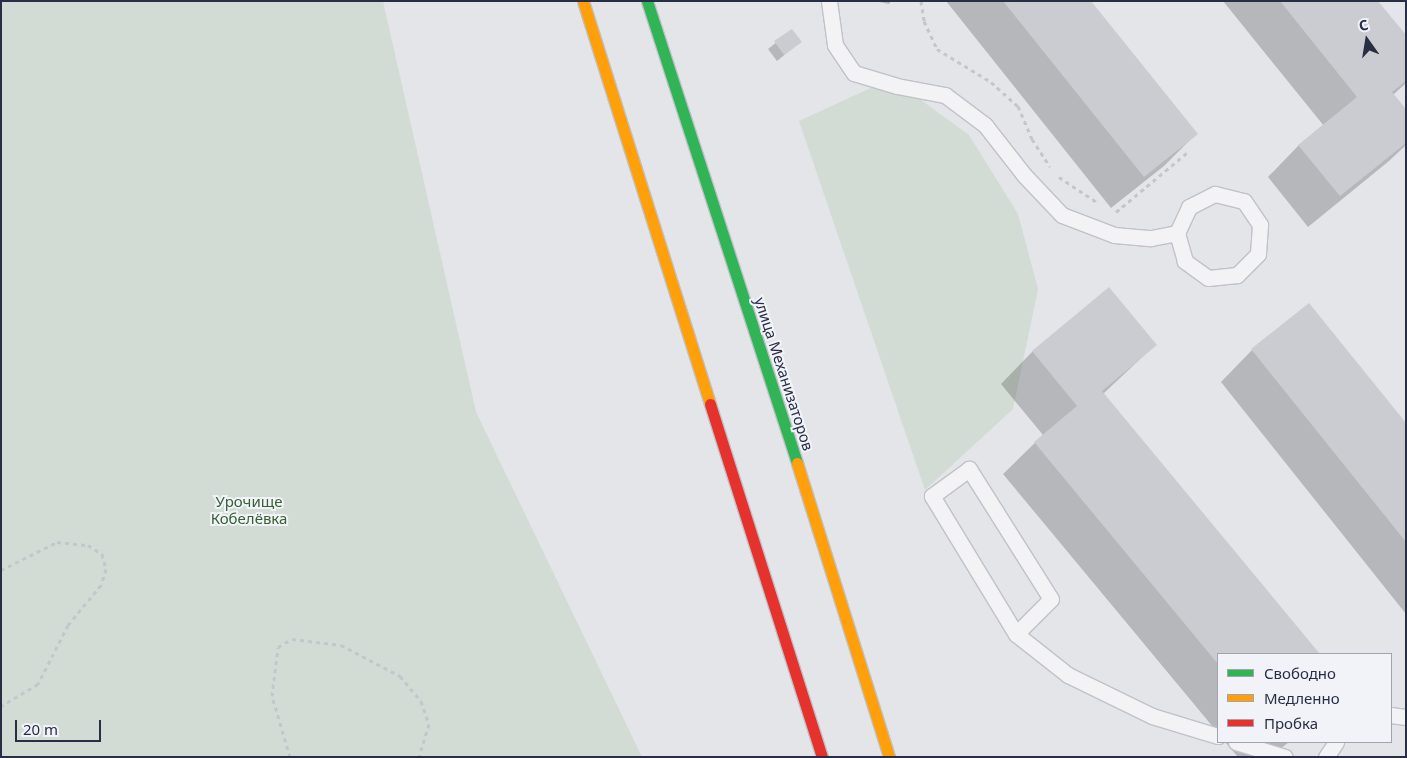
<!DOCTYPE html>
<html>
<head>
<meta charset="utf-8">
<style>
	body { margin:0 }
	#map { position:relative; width:1407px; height:758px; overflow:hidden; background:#e3e5e9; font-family:"Noto Sans",sans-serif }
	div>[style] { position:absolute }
	.green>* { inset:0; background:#d2dcd4 }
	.shadow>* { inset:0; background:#0003 }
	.building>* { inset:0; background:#caccd1 }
	.path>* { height:3px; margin-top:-1.5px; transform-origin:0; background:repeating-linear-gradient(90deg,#c4c6cc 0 4px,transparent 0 8px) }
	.roads { filter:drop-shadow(1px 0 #c0c2c7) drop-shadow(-1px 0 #c0c2c7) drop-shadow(0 1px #c0c2c7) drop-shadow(0 -1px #c0c2c7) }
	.lane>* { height:15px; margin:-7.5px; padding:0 7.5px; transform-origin:7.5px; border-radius:7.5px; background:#f3f3f5 }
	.fast>* { height:11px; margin:-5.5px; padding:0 5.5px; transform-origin:5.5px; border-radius:5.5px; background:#30b455 }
	.slow>* { height:11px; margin:-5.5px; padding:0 5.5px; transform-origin:5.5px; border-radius:5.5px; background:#ff9f0a }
	.jam>* { height:11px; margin:-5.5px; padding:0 5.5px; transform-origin:5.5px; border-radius:5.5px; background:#e5322d }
	span { translate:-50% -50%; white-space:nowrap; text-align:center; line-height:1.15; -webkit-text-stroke:4px #f1f3f8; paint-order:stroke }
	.street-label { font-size:15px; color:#282e44 }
	.park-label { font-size:15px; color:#366134 }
	.frame { position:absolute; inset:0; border:2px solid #282e44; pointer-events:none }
	.legend { position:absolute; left:1217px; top:653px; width:175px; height:90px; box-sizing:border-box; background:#f1f3f8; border:1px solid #a1a4b0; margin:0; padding:6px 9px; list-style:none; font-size:15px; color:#282e44 }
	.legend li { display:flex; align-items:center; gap:10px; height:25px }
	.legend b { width:25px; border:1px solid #a1a4b0 }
	.north { position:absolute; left:1342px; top:15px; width:50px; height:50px; -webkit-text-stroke:4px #f1f3f8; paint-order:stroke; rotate:347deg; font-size:14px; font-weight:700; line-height:20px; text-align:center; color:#282e44 }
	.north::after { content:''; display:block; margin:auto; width:18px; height:22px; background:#282e44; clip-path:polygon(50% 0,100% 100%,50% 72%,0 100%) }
	.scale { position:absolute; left:15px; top:720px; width:86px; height:22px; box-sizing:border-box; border:2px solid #282e44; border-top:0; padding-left:6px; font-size:15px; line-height:18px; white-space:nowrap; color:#282e44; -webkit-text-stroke:4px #f1f3f8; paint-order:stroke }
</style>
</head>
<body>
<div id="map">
	<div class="green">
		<i style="clip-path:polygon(1px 1px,383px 1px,476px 412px,642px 757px,1px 757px)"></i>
		<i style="clip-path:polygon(875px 86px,917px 97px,969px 135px,1018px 214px,1038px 289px,1013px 409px,925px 490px,799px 121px)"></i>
	</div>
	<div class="shadow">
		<i style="clip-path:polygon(875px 1px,891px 1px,889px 4px)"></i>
		<i style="clip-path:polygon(946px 1px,1090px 1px,1196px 134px,1164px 166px,1111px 208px)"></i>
		<i style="clip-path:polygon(1223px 1px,1377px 1px,1406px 37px,1406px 83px,1393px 95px,1406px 111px,1406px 145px,1389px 161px,1308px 227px,1268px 177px,1299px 145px,1324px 126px)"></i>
		<i style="clip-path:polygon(792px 30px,800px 42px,777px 61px,768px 49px)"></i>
		<i style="clip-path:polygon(1109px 289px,1155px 345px,1103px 394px,1319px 654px,1218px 654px,1218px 733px,1003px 474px,1043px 435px,1001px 384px,1032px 352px)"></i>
		<i style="clip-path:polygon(1252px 350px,1406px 425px,1406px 614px,1221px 382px)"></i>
		<i style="clip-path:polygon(1225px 742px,1289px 742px,1270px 757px,1238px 757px)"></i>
	</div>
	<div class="building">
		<i style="clip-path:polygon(1003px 1px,1091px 1px,1198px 134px,1144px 177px)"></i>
		<i style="clip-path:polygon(1280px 1px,1378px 1px,1406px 35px,1406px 81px,1392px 92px,1406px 109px,1406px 143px,1340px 196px,1298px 145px,1357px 97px)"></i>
		<i style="clip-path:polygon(792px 29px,802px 42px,784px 55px,774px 41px)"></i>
		<i style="clip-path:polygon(1109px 287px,1157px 345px,1102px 391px,1320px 654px,1218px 654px,1218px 664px,1034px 442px,1077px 406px,1032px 351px)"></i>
		<i style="clip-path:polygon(1309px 303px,1406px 423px,1406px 542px,1251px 349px)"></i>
	</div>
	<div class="path">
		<i style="left:921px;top:1px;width:20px;rotate:81deg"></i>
		<i style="left:924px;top:21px;width:31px;rotate:65deg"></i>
		<i style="left:937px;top:49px;width:63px;rotate:31.4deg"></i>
		<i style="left:991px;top:82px;width:36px;rotate:42deg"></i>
		<i style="left:1018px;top:106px;width:36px;rotate:67deg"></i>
		<i style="left:1032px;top:139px;width:33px;rotate:57deg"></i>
		<i style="left:1059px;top:177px;width:47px;rotate:33.7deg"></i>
		<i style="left:1116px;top:212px;width:95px;rotate:-39.9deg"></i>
		<i style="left:1px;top:570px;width:63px;rotate:-26.6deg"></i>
		<i style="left:57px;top:542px;width:31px;rotate:6deg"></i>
		<i style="left:88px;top:545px;width:17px;rotate:33deg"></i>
		<i style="left:102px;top:554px;width:16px;rotate:75deg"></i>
		<i style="left:106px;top:569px;width:17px;rotate:107deg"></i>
		<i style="left:101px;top:585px;width:52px;rotate:129.5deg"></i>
		<i style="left:68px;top:625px;width:66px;rotate:117deg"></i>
		<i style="left:38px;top:684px;width:43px;rotate:149.3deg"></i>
		<i style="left:290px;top:757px;width:64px;rotate:-106.4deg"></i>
		<i style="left:272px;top:696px;width:49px;rotate:-83deg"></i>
		<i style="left:278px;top:647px;width:16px;rotate:-30deg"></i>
		<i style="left:292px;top:639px;width:49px;rotate:7deg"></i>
		<i style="left:341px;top:645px;width:67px;rotate:27.7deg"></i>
		<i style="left:400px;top:676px;width:33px;rotate:50deg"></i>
		<i style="left:421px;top:701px;width:24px;rotate:71deg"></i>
		<i style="left:429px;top:724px;width:34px;rotate:107deg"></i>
	</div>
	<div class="roads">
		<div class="lane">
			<i style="left:829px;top:1px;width:44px;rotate:82.2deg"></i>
			<i style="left:835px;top:45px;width:34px;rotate:56deg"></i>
			<i style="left:854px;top:73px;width:45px;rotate:16.8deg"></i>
			<i style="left:897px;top:86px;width:49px;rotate:10.6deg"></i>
			<i style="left:945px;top:95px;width:50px;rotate:36.9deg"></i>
			<i style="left:985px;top:125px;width:63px;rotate:52deg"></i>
			<i style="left:1024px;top:175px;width:55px;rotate:46.5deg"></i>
			<i style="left:1062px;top:215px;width:56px;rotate:21deg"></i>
			<i style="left:1114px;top:235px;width:37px;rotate:5deg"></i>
			<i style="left:1151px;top:238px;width:26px;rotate:-11deg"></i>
			<i style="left:1215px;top:194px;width:30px;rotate:14deg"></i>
			<i style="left:1244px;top:201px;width:29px;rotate:56deg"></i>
			<i style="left:1260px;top:225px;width:29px;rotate:94deg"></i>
			<i style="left:1258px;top:254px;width:30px;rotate:135deg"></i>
			<i style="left:1237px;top:275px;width:29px;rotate:174deg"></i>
			<i style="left:1208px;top:278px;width:29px;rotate:-144deg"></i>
			<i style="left:1185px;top:261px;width:29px;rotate:-106deg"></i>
			<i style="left:1177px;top:233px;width:29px;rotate:-65deg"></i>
			<i style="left:1189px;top:207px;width:29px;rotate:-27deg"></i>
			<i style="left:1016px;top:634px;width:49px;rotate:-45deg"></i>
			<i style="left:1051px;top:599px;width:154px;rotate:-122.2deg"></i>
			<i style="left:969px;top:469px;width:46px;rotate:143.9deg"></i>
			<i style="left:932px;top:496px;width:162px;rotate:58.7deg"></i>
			<i style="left:1016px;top:634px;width:66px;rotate:38.3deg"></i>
			<i style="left:1068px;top:675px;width:93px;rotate:26deg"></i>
			<i style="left:1152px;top:716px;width:69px;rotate:16.9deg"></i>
			<i style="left:1391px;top:715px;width:15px;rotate:8deg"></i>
			<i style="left:1236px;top:742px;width:51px;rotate:17deg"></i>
			<i style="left:1326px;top:757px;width:18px;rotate:-56deg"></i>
		</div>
		<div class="fast">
			<i style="left:647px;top:1px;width:486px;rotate:72deg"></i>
		</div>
		<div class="slow">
			<i style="left:583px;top:1px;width:423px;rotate:72.5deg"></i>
			<i style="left:797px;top:463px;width:308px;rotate:72.6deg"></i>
		</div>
		<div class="jam">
			<i style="left:710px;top:404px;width:370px;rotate:72.4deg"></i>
		</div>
	</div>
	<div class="street-label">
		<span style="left:784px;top:374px;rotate:72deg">улица Механизаторов</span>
	</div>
	<div class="park-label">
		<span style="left:249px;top:510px">Урочище<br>Кобелёвка</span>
	</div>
	<div class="frame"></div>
	<ul class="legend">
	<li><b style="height:6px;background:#30b455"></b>Свободно</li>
	<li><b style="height:6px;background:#ff9f0a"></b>Медленно</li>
	<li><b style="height:6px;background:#e5322d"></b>Пробка</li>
	</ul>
	<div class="north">С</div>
	<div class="scale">20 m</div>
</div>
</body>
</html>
